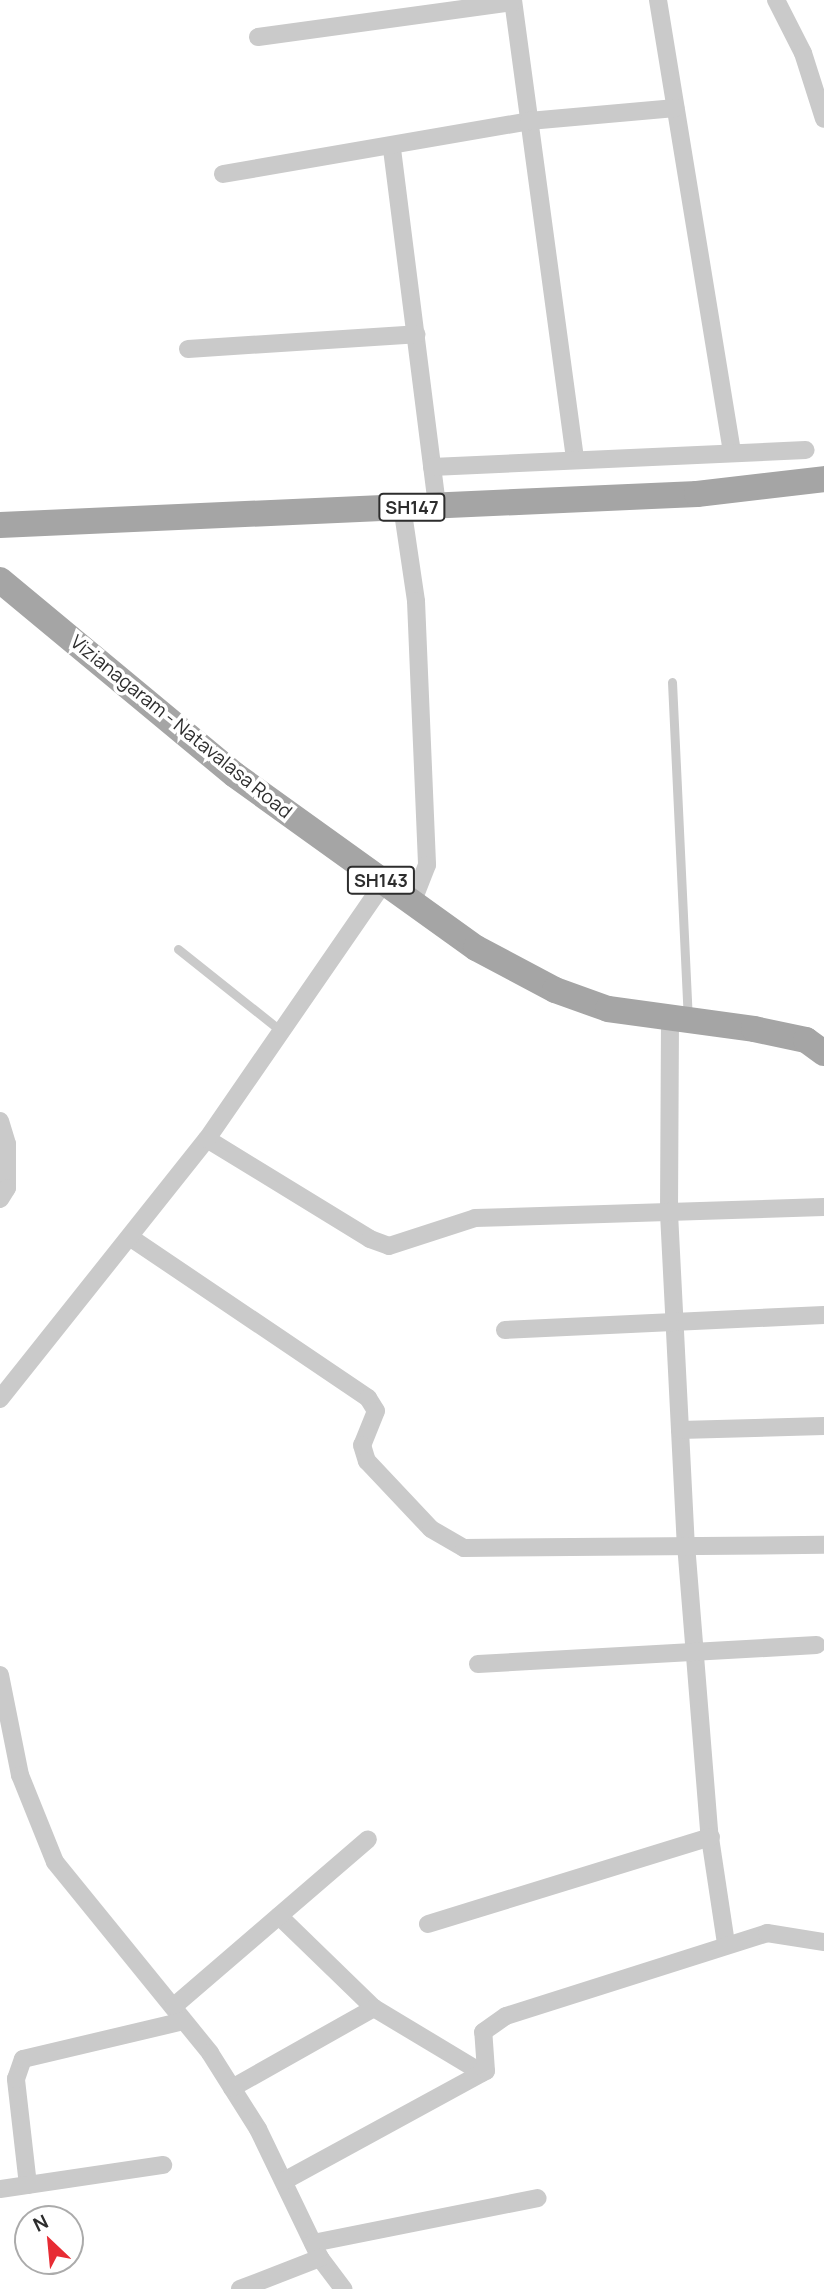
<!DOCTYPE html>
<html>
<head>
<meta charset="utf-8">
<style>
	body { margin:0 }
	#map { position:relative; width:824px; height:2289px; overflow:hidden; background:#fff; font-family:Manrope,sans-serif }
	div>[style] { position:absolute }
	.service>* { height:9px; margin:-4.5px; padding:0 4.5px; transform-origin:4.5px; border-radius:4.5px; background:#cacaca }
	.minor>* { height:18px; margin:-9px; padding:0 9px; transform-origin:9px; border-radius:9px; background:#cacaca }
	.primary>* { height:26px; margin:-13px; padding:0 13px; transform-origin:13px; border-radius:13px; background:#a5a5a5 }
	span { translate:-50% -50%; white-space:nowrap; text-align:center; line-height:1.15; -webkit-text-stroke:7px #fff; paint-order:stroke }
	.shield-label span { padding:2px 5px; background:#fff; border:2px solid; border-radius:5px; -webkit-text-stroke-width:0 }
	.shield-label { font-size:18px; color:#2d2d2d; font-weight:700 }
	.street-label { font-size:19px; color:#2d2d2d }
	.north { position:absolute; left:14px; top:2205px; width:70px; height:70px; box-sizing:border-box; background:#fff; border:2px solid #ababab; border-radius:50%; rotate:334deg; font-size:19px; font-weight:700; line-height:28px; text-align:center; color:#2d2d2d }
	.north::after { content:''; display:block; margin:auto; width:24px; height:32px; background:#e72c34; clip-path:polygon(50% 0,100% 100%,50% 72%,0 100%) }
</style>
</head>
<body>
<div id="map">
	<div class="service">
		<i style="left:672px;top:682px;width:334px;rotate:87.3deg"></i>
		<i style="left:178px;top:949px;width:132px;rotate:38.5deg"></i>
	</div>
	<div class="minor">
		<i style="left:513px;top:0;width:464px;rotate:82.3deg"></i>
		<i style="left:658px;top:0;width:459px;rotate:80.7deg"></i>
		<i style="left:776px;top:0;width:59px;rotate:63deg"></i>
		<i style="left:803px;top:53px;width:69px;rotate:72.3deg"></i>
		<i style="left:258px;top:37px;width:257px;rotate:-7.8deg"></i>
		<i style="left:392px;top:149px;width:361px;rotate:82.8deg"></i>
		<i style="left:223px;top:174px;width:311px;rotate:-9.8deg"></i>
		<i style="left:529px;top:121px;width:147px;rotate:-5.1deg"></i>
		<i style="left:188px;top:349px;width:229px;rotate:-3.7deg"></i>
		<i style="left:432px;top:467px;width:374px;rotate:-2.6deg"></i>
		<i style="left:402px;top:506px;width:96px;rotate:81.6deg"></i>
		<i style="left:416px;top:601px;width:264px;rotate:87.6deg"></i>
		<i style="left:427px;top:865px;width:41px;rotate:111.5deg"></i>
		<i style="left:670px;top:1020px;width:193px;rotate:90.3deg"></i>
		<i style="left:669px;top:1213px;width:331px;rotate:87.1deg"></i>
		<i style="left:686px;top:1544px;width:288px;rotate:85.4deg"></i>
		<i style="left:709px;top:1831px;width:113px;rotate:81.4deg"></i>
		<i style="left:0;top:1121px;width:24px;rotate:73deg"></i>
		<i style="left:7px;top:1144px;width:44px;rotate:90deg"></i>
		<i style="left:7px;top:1188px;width:13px;rotate:122deg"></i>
		<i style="left:207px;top:1139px;width:191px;rotate:31.5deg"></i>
		<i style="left:370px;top:1239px;width:20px;rotate:20deg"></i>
		<i style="left:389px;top:1246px;width:90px;rotate:-18deg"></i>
		<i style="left:475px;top:1218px;width:349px;rotate:-1.8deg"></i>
		<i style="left:131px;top:1238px;width:286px;rotate:34deg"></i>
		<i style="left:368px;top:1398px;width:15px;rotate:58deg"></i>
		<i style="left:376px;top:1411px;width:37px;rotate:112deg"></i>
		<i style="left:362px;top:1445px;width:17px;rotate:73deg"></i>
		<i style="left:367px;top:1461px;width:93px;rotate:46.7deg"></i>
		<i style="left:431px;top:1529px;width:38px;rotate:30deg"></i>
		<i style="left:464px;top:1548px;width:360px;rotate:-0.5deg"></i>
		<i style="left:505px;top:1330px;width:319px;rotate:-2.7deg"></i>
		<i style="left:0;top:1399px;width:332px;rotate:-51.5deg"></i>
		<i style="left:207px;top:1139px;width:312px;rotate:-55.4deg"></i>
		<i style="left:680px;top:1430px;width:144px;rotate:-1.6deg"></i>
		<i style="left:478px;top:1664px;width:339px;rotate:-3.2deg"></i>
		<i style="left:0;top:1675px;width:102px;rotate:78.7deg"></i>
		<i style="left:20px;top:1775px;width:94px;rotate:68.1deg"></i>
		<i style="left:55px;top:1862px;width:246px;rotate:50.9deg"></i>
		<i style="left:210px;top:2053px;width:90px;rotate:57.7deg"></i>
		<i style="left:258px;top:2129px;width:143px;rotate:64.3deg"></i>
		<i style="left:320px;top:2258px;width:39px;rotate:53deg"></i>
		<i style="left:279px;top:1916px;width:132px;rotate:44.1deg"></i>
		<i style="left:374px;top:2008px;width:126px;rotate:31deg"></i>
		<i style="left:428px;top:1924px;width:296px;rotate:-17.1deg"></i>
		<i style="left:173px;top:2007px;width:257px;rotate:-40.7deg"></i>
		<i style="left:232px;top:2088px;width:163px;rotate:-29.4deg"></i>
		<i style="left:284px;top:2181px;width:230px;rotate:-28.6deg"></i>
		<i style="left:486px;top:2071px;width:39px;rotate:-94deg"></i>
		<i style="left:483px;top:2032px;width:28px;rotate:-35deg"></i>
		<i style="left:506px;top:2016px;width:274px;rotate:-17.6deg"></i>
		<i style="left:767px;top:1933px;width:58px;rotate:9deg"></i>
		<i style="left:28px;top:2185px;width:107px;rotate:-96.5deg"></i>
		<i style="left:16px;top:2079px;width:21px;rotate:-71deg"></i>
		<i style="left:23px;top:2059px;width:165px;rotate:-13.3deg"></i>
		<i style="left:0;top:2189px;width:165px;rotate:-8.4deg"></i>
		<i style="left:313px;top:2243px;width:229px;rotate:-11.3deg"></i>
		<i style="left:240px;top:2289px;width:86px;rotate:-21.2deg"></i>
	</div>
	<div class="primary">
		<i style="left:0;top:525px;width:698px;rotate:-2.55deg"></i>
		<i style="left:697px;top:494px;width:128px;rotate:-6.7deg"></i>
		<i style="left:0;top:580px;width:305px;rotate:39.7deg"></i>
		<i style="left:235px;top:775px;width:297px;rotate:35.7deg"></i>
		<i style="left:476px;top:948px;width:89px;rotate:28deg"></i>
		<i style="left:555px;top:990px;width:56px;rotate:19.7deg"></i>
		<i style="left:608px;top:1009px;width:147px;rotate:7.8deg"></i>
		<i style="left:754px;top:1029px;width:53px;rotate:11.9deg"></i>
		<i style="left:806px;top:1040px;width:22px;rotate:36deg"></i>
	</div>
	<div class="shield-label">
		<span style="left:412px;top:507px">SH147</span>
		<span style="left:381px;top:880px">SH143</span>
	</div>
	<div class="street-label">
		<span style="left:181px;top:727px;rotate:39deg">Vizianagaram - Natavalasa Road</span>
	</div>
	<div class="north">N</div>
</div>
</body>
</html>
